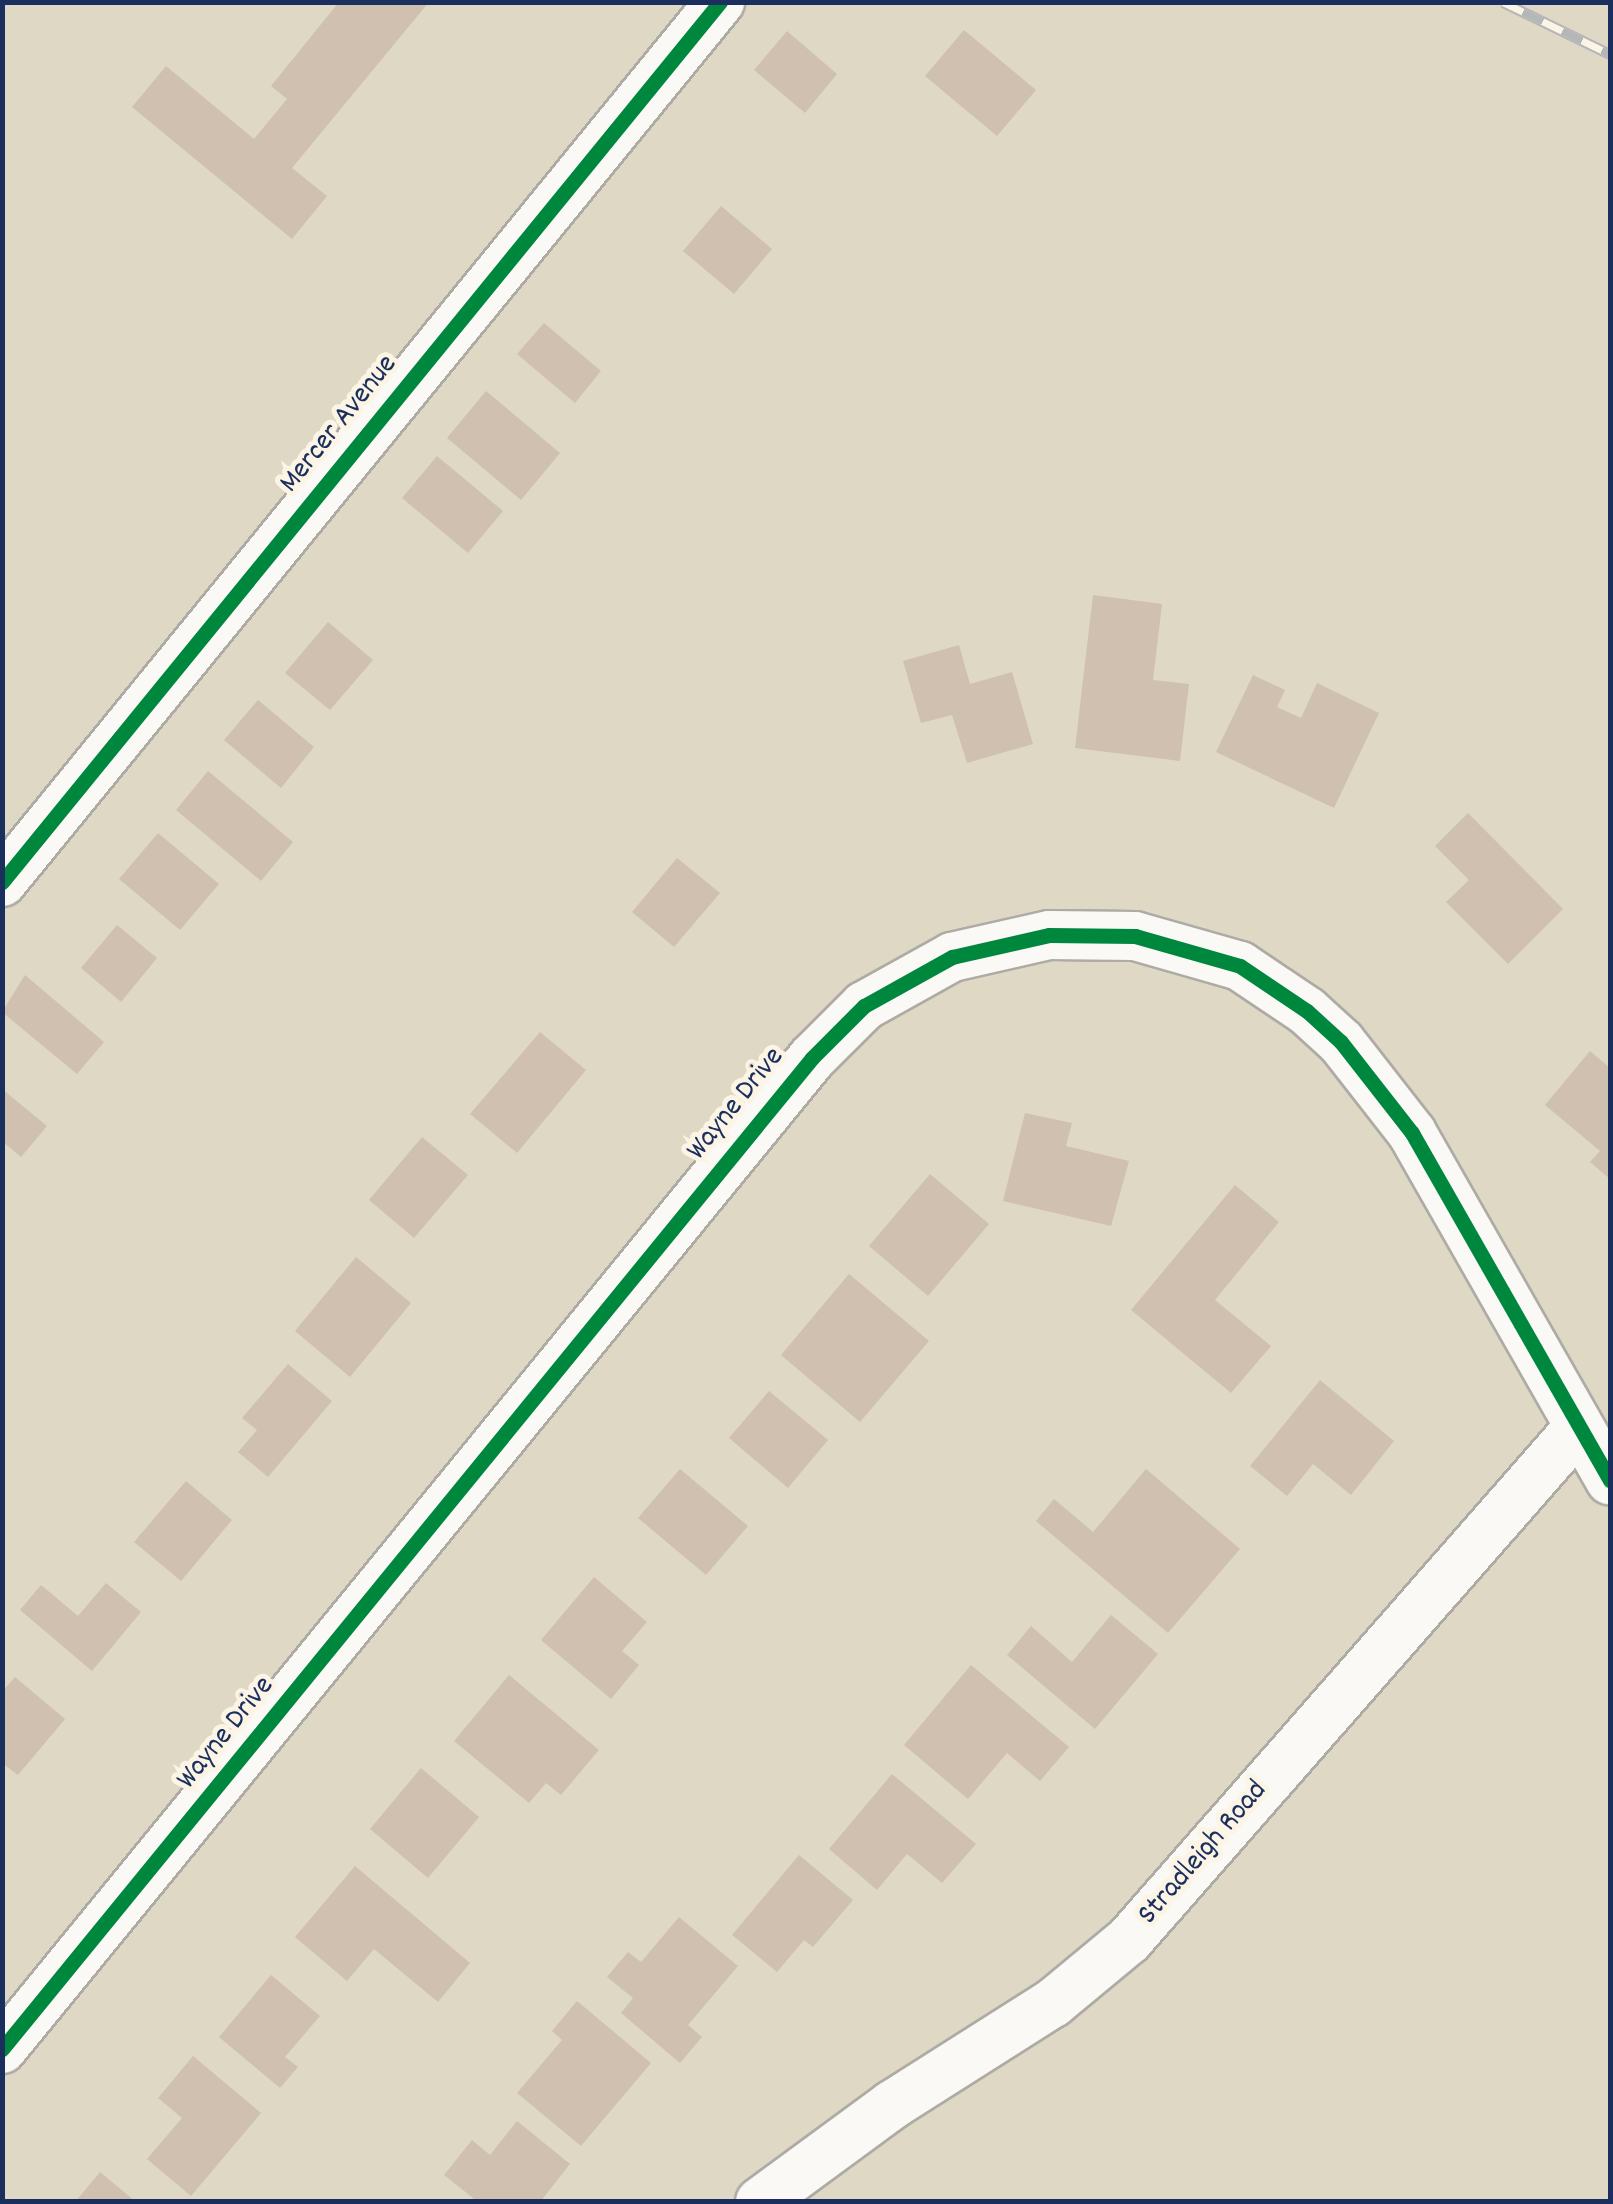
<!DOCTYPE html>
<html>
<head>
<meta charset="utf-8">
<style>
	body { margin:0 }
	#map { position:relative; width:1613px; height:2204px; overflow:hidden; background:#ded8c4; font-family:Dekko,sans-serif }
	div>[style] { position:absolute }
	.building>* { inset:0; background:#d0c0af }
	.roads { filter:drop-shadow(2px 0 #adaba4) drop-shadow(-2px 0 #adaba4) drop-shadow(0 2px #adaba4) drop-shadow(0 -2px #adaba4) }
	.minor>* { height:48px; margin:-24px; padding:0 24px; transform-origin:24px; border-radius:24px; background:#faf9f6 }
	.rail>* { height:11px; margin-top:-5.5px; transform-origin:0; background:repeating-linear-gradient(90deg,#fcf5e5 0 22px,#b4b6b8 0 44px); box-sizing:border-box; border-block:2px solid #b4b6b8 }
	.cycleway>* { height:15px; margin:-7.5px; padding:0 7.5px; transform-origin:7.5px; border-radius:7.5px; background:#00873e }
	span { translate:-50% -50%; white-space:nowrap; text-align:center; line-height:1.15; -webkit-text-stroke:10px #fcf5e5; paint-order:stroke }
	.street-label { font-size:30px; color:#1b2f5e }
	.frame { position:absolute; inset:0; border:5px solid #1b2f5e; pointer-events:none }
</style>
</head>
<body>
<div id="map">
	<div class="building">
		<i style="clip-path:polygon(339px 2px,429px 2px,292px 168px,327px 196px,292px 239px,132px 107px,166px 66px,254px 139px,287px 99px,271px 86px)"></i>
		<i style="clip-path:polygon(964px 30px,1036px 90px,997px 136px,925px 76px)"></i>
		<i style="clip-path:polygon(787px 31px,837px 74px,805px 113px,754px 70px)"></i>
		<i style="clip-path:polygon(721px 206px,772px 249px,734px 294px,683px 251px)"></i>
		<i style="clip-path:polygon(544px 323px,601px 371px,575px 403px,517px 354px)"></i>
		<i style="clip-path:polygon(486px 391px,560px 453px,521px 500px,447px 438px)"></i>
		<i style="clip-path:polygon(437px 456px,503px 511px,468px 553px,402px 498px)"></i>
		<i style="clip-path:polygon(1093px 595px,1162px 604px,1153px 680px,1189px 684px,1180px 761px,1075px 748px)"></i>
		<i style="clip-path:polygon(328px 622px,373px 660px,330px 710px,285px 673px)"></i>
		<i style="clip-path:polygon(959px 645px,970px 684px,1012px 672px,1033px 744px,967px 763px,952px 715px,921px 723px,903px 661px)"></i>
		<i style="clip-path:polygon(1253px 675px,1285px 690px,1277px 707px,1301px 718px,1317px 683px,1379px 713px,1334px 808px,1216px 752px)"></i>
		<i style="clip-path:polygon(258px 700px,314px 747px,281px 788px,224px 740px)"></i>
		<i style="clip-path:polygon(208px 771px,293px 842px,261px 881px,176px 810px)"></i>
		<i style="clip-path:polygon(1468px 813px,1563px 909px,1508px 964px,1446px 902px,1469px 880px,1435px 846px)"></i>
		<i style="clip-path:polygon(158px 833px,219px 884px,180px 930px,119px 879px)"></i>
		<i style="clip-path:polygon(677px 858px,720px 893px,674px 947px,632px 912px)"></i>
		<i style="clip-path:polygon(117px 925px,157px 958px,121px 1002px,81px 968px)"></i>
		<i style="clip-path:polygon(25px 975px,104px 1042px,77px 1074px,2px 1012px)"></i>
		<i style="clip-path:polygon(540px 1032px,586px 1070px,517px 1153px,470px 1114px)"></i>
		<i style="clip-path:polygon(1590px 1051px,1610px 1068px,1610px 1179px,1590px 1162px,1600px 1151px,1545px 1105px)"></i>
		<i style="clip-path:polygon(2px 1089px,47px 1126px,21px 1157px,2px 1141px)"></i>
		<i style="clip-path:polygon(1025px 1113px,1072px 1123px,1066px 1146px,1129px 1161px,1111px 1226px,1003px 1201px)"></i>
		<i style="clip-path:polygon(422px 1137px,468px 1175px,414px 1238px,369px 1200px)"></i>
		<i style="clip-path:polygon(930px 1174px,989px 1224px,928px 1296px,869px 1246px)"></i>
		<i style="clip-path:polygon(1235px 1185px,1279px 1222px,1215px 1300px,1271px 1346px,1231px 1393px,1131px 1310px)"></i>
		<i style="clip-path:polygon(356px 1257px,411px 1303px,350px 1377px,295px 1331px)"></i>
		<i style="clip-path:polygon(849px 1274px,929px 1341px,860px 1422px,781px 1355px)"></i>
		<i style="clip-path:polygon(288px 1364px,332px 1401px,268px 1477px,238px 1452px,257px 1430px,242px 1418px)"></i>
		<i style="clip-path:polygon(1320px 1380px,1394px 1441px,1351px 1495px,1313px 1464px,1287px 1496px,1250px 1466px)"></i>
		<i style="clip-path:polygon(769px 1391px,828px 1440px,788px 1488px,729px 1438px)"></i>
		<i style="clip-path:polygon(680px 1469px,748px 1526px,706px 1575px,638px 1518px)"></i>
		<i style="clip-path:polygon(1146px 1469px,1240px 1549px,1168px 1633px,1036px 1521px,1054px 1499px,1093px 1532px)"></i>
		<i style="clip-path:polygon(186px 1481px,232px 1520px,181px 1581px,134px 1542px)"></i>
		<i style="clip-path:polygon(594px 1577px,647px 1622px,622px 1651px,639px 1665px,611px 1699px,541px 1640px)"></i>
		<i style="clip-path:polygon(106px 1583px,141px 1612px,92px 1671px,20px 1610px,41px 1585px,78px 1616px)"></i>
		<i style="clip-path:polygon(1111px 1615px,1158px 1654px,1095px 1729px,1007px 1655px,1031px 1626px,1072px 1662px)"></i>
		<i style="clip-path:polygon(971px 1665px,1069px 1747px,1040px 1781px,1007px 1753px,968px 1799px,904px 1745px)"></i>
		<i style="clip-path:polygon(509px 1675px,599px 1750px,561px 1795px,546px 1783px,529px 1803px,454px 1741px)"></i>
		<i style="clip-path:polygon(15px 1677px,65px 1719px,18px 1775px,2px 1763px,2px 1692px)"></i>
		<i style="clip-path:polygon(421px 1768px,479px 1817px,428px 1878px,370px 1829px)"></i>
		<i style="clip-path:polygon(892px 1774px,976px 1844px,942px 1883px,907px 1854px,877px 1890px,829px 1849px)"></i>
		<i style="clip-path:polygon(799px 1855px,853px 1900px,813px 1947px,804px 1940px,777px 1972px,732px 1935px)"></i>
		<i style="clip-path:polygon(355px 1866px,470px 1963px,438px 2002px,374px 1949px,347px 1981px,295px 1937px)"></i>
		<i style="clip-path:polygon(679px 1917px,738px 1966px,688px 2025px,702px 2037px,680px 2063px,621px 2013px,633px 1998px,607px 1977px,628px 1952px,641px 1962px)"></i>
		<i style="clip-path:polygon(271px 1975px,320px 2016px,285px 2057px,298px 2067px,280px 2088px,219px 2037px)"></i>
		<i style="clip-path:polygon(577px 2001px,651px 2063px,581px 2146px,517px 2093px,562px 2040px,552px 2031px)"></i>
		<i style="clip-path:polygon(193px 2056px,261px 2113px,191px 2196px,147px 2159px,182px 2118px,158px 2098px)"></i>
		<i style="clip-path:polygon(517px 2121px,570px 2164px,540px 2202px,478px 2202px,444px 2175px,472px 2140px,490px 2155px)"></i>
		<i style="clip-path:polygon(100px 2172px,136px 2202px,75px 2202px)"></i>
	</div>
	<div class="roads">
		<div class="minor">
			<i style="left:2px;top:882px;width:1136px;rotate:-50.79deg"></i>
			<i style="left:2px;top:2049px;width:1280px;rotate:-50.74deg"></i>
			<i style="left:812px;top:1058px;width:74px;rotate:-45deg"></i>
			<i style="left:864px;top:1006px;width:101px;rotate:-29.1deg"></i>
			<i style="left:952px;top:957px;width:99px;rotate:-12.8deg"></i>
			<i style="left:1049px;top:935px;width:86px;rotate:0.7deg"></i>
			<i style="left:1135px;top:936px;width:109px;rotate:15.9deg"></i>
			<i style="left:1240px;top:966px;width:81px;rotate:33.9deg"></i>
			<i style="left:1307px;top:1011px;width:46px;rotate:42.4deg"></i>
			<i style="left:1341px;top:1042px;width:115px;rotate:52deg"></i>
			<i style="left:1412px;top:1133px;width:400px;rotate:60.3deg"></i>
			<i style="left:760px;top:2202px;width:164px;rotate:-36.3deg"></i>
			<i style="left:892px;top:2105px;width:191px;rotate:-32.4deg"></i>
			<i style="left:1053px;top:2003px;width:99px;rotate:-39.7deg"></i>
			<i style="left:1129px;top:1940px;width:681px;rotate:-48.75deg"></i>
		</div>
	</div>
	<div class="rail">
		<i style="left:1503px;top:2px;width:119px;rotate:25.9deg"></i>
	</div>
	<div class="cycleway">
		<i style="left:2px;top:882px;width:1136px;rotate:-50.79deg"></i>
		<i style="left:2px;top:2049px;width:1280px;rotate:-50.74deg"></i>
		<i style="left:812px;top:1058px;width:74px;rotate:-45deg"></i>
		<i style="left:864px;top:1006px;width:101px;rotate:-29.1deg"></i>
		<i style="left:952px;top:957px;width:99px;rotate:-12.8deg"></i>
		<i style="left:1049px;top:935px;width:86px;rotate:0.7deg"></i>
		<i style="left:1135px;top:936px;width:109px;rotate:15.9deg"></i>
		<i style="left:1240px;top:966px;width:81px;rotate:33.9deg"></i>
		<i style="left:1307px;top:1011px;width:46px;rotate:42.4deg"></i>
		<i style="left:1341px;top:1042px;width:115px;rotate:52deg"></i>
		<i style="left:1412px;top:1133px;width:400px;rotate:60.3deg"></i>
	</div>
	<div class="street-label">
		<span style="left:340px;top:425px;rotate:-51deg">Mercer Avenue</span>
		<span style="left:737px;top:1105px;rotate:-51deg">Wayne Drive</span>
		<span style="left:227px;top:1734px;rotate:-51deg">Wayne Drive</span>
		<span style="left:1204px;top:1854px;rotate:-49deg">Stradleigh Road</span>
	</div>
	<div class="frame"></div>
</div>
</body>
</html>
